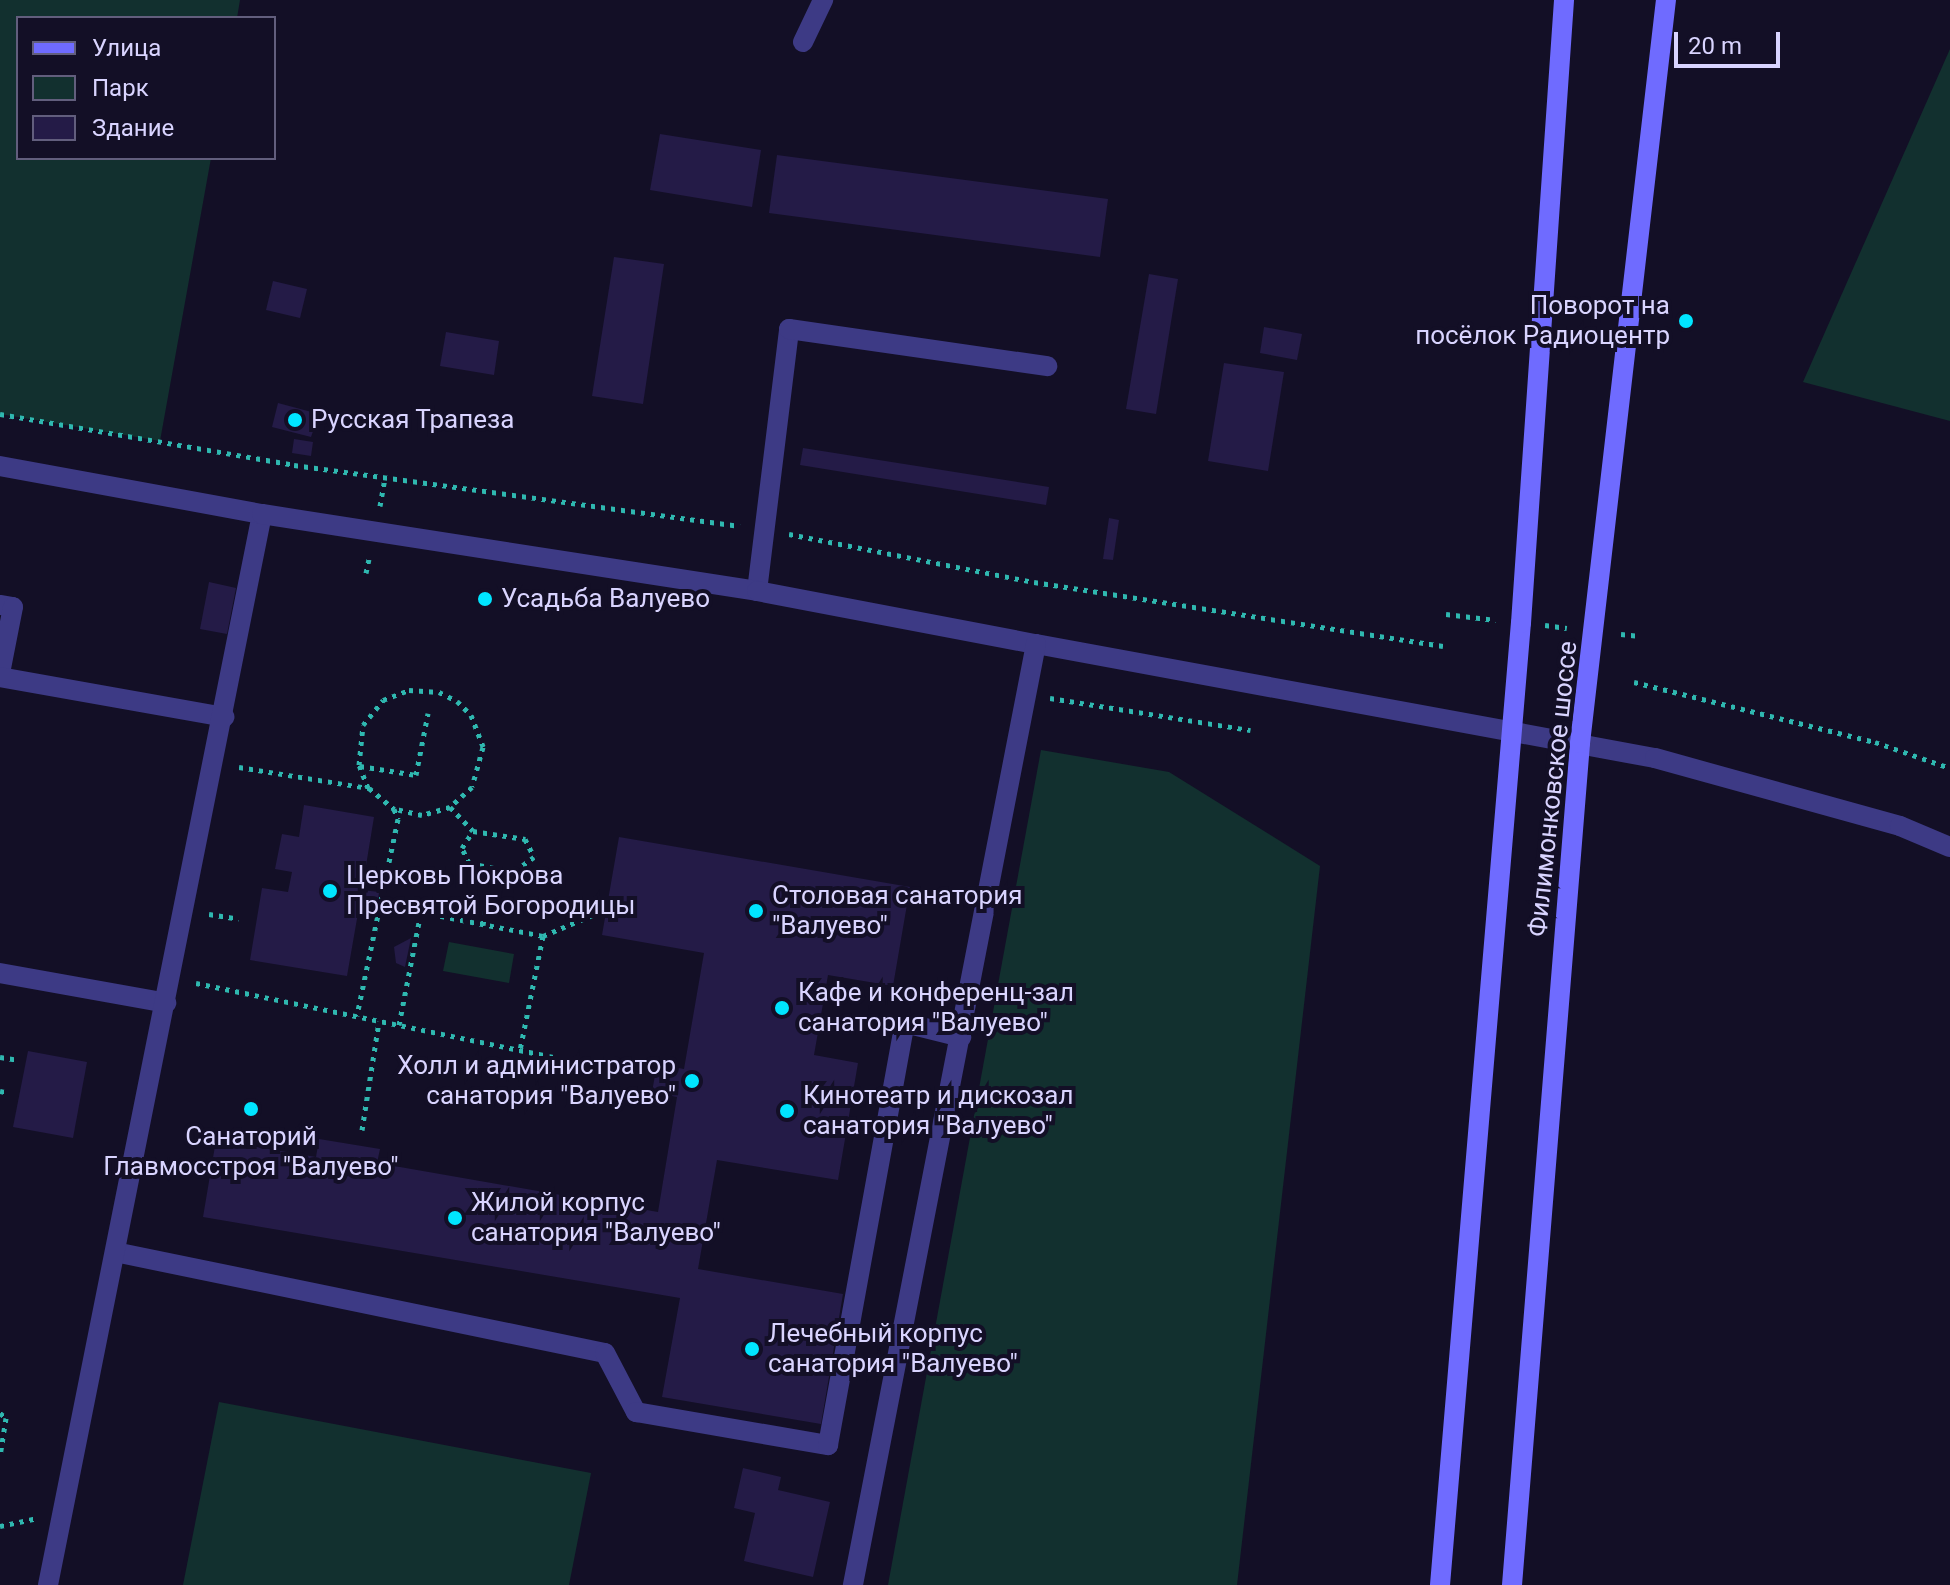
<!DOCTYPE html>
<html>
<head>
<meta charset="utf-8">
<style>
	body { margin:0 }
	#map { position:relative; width:1950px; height:1585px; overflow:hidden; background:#130f26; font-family:Roboto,sans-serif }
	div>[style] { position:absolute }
	.green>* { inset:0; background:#12302f }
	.building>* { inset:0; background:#241b47 }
	.path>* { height:5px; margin-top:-2.5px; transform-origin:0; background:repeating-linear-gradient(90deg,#2fb8b0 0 4px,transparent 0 10px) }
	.service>* { height:20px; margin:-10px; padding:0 10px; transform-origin:10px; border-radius:10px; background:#3d3a85 }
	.minor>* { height:20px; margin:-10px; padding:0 10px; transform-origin:10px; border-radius:10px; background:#3d3a85 }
	.tertiary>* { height:20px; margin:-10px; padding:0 10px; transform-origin:10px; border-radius:10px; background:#3d3a85 }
	.secondary>* { height:20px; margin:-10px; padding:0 10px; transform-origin:10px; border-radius:10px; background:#6f6bff }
	.dots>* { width:22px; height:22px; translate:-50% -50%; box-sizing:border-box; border:4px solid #130f26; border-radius:50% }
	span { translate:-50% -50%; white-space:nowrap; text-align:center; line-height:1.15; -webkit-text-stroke:8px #130f26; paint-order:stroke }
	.poi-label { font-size:26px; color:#d9d4ff }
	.right { translate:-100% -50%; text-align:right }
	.left { translate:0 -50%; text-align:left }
	.street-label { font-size:26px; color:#d9d4ff }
	.legend { position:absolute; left:16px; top:16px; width:260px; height:144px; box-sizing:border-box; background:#130f26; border:2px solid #625e7d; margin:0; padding:10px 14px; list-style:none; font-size:24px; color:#d9d4ff }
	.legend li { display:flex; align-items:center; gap:16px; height:40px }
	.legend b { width:40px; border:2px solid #625e7d }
	.scale { position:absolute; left:1674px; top:32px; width:106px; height:36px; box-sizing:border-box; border:4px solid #d9d4ff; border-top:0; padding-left:10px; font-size:24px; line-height:28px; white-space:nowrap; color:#d9d4ff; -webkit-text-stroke:6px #130f26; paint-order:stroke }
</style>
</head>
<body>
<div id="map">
	<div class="green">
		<i style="clip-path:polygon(0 0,240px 0,237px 18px,18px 18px,18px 158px,211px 158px,160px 441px,0 414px)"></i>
		<i style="clip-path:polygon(1950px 49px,1950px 421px,1803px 382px)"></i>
		<i style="clip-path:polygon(1041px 750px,1169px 772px,1320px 866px,1237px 1585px,888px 1585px)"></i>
		<i style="clip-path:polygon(449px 942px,514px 954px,509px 983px,443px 971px)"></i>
		<i style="clip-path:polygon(219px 1402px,591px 1473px,569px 1585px,183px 1585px)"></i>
	</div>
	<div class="building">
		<i style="clip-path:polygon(660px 134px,761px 150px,752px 207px,650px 190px)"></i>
		<i style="clip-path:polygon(777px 155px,1108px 199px,1100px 257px,769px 213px)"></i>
		<i style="clip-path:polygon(614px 257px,664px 264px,643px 404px,592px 396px)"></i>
		<i style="clip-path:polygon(1149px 274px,1178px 279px,1156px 414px,1126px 409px)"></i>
		<i style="clip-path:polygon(273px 281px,307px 289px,300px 318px,266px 310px)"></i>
		<i style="clip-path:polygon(1264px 327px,1302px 334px,1297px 360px,1260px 353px)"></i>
		<i style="clip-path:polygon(446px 332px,499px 341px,494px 375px,440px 366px)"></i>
		<i style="clip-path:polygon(1224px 363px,1284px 372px,1268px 471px,1208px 461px)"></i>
		<i style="clip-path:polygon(278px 403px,319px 414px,311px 437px,272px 427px)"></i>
		<i style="clip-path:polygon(294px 439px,313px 442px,311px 456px,292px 453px)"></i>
		<i style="clip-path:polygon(803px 448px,1049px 487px,1046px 505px,800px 465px)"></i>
		<i style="clip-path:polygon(1109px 518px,1119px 520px,1113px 560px,1103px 559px)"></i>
		<i style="clip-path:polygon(209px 582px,236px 588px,227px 634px,200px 629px)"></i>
		<i style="clip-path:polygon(304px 805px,374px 817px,362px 890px,379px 892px,376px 917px,358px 913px,347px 976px,250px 960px,262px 888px,288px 892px,292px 872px,275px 869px,282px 834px,299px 837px)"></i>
		<i style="clip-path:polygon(619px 837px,910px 887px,893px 986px,828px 975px,814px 1055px,858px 1063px,838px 1180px,717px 1160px,698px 1269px,843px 1294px,821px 1424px,662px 1397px,680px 1298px,203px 1217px,216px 1140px,316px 1157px,319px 1139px,380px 1149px,377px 1163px,658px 1212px,677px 1097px,652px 1092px,657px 1064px,684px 1069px,704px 953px,602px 935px)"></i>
		<i style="clip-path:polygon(411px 938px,405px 967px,396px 963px,394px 947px)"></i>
		<i style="clip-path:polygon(28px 1051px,87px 1062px,73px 1138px,13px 1127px)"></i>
		<i style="clip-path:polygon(743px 1468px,781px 1477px,778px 1490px,830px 1502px,813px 1577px,744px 1561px,755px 1513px,734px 1508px)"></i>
	</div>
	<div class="path">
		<i style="left:0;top:414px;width:298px;rotate:9.8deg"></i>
		<i style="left:294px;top:465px;width:450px;rotate:7.8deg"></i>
		<i style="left:380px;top:506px;width:29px;rotate:-80deg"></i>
		<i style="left:789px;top:534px;width:250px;rotate:11.1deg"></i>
		<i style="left:1034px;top:582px;width:414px;rotate:8.9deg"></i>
		<i style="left:366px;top:573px;width:14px;rotate:-78deg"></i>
		<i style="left:1446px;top:614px;width:50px;rotate:6.8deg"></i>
		<i style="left:1545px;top:625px;width:22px;rotate:8deg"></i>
		<i style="left:1621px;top:634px;width:19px;rotate:6deg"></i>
		<i style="left:1634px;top:682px;width:248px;rotate:14deg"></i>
		<i style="left:1875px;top:742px;width:79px;rotate:19.1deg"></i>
		<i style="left:1050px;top:698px;width:203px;rotate:9.1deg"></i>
		<i style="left:360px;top:766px;width:57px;rotate:9.1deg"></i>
		<i style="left:416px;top:775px;width:63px;rotate:-79deg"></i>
		<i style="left:239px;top:767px;width:132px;rotate:9.2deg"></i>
		<i style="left:369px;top:788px;width:33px;rotate:40deg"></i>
		<i style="left:394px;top:809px;width:11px;rotate:68deg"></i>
		<i style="left:398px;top:819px;width:201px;rotate:101.8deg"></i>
		<i style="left:368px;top:788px;width:25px;rotate:-111deg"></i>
		<i style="left:359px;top:765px;width:40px;rotate:-84.3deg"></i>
		<i style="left:363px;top:725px;width:32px;rotate:-51deg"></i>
		<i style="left:383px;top:700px;width:28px;rotate:-21deg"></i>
		<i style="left:409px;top:690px;width:30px;rotate:4deg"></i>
		<i style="left:439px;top:692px;width:20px;rotate:27deg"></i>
		<i style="left:457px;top:701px;width:20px;rotate:45deg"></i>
		<i style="left:471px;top:715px;width:34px;rotate:69deg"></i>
		<i style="left:483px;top:747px;width:41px;rotate:105.4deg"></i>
		<i style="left:472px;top:787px;width:30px;rotate:138deg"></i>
		<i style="left:450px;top:807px;width:29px;rotate:164deg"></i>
		<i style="left:422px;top:815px;width:28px;rotate:-167deg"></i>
		<i style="left:450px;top:807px;width:33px;rotate:46deg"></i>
		<i style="left:473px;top:831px;width:53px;rotate:8.7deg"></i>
		<i style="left:525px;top:839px;width:20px;rotate:63deg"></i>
		<i style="left:534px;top:857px;width:26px;rotate:144deg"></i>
		<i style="left:513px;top:872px;width:45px;rotate:-168.4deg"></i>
		<i style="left:469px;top:863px;width:17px;rotate:-115deg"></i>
		<i style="left:462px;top:848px;width:20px;rotate:-57deg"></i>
		<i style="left:209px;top:914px;width:30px;rotate:9deg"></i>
		<i style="left:483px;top:925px;width:58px;rotate:-81deg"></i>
		<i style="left:543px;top:936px;width:59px;rotate:-23.1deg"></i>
		<i style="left:196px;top:983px;width:447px;rotate:11.7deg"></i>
		<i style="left:399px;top:1025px;width:115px;rotate:-79deg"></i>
		<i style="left:421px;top:912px;width:124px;rotate:11.1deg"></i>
		<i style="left:543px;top:936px;width:116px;rotate:101.4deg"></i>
		<i style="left:0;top:1057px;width:19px;rotate:9deg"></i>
		<i style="left:0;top:1091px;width:9px;rotate:13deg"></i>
		<i style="left:362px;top:1130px;width:110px;rotate:-81.1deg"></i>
		<i style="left:0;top:1413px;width:8px;rotate:40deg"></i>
		<i style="left:6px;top:1418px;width:37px;rotate:99deg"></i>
		<i style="left:0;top:1526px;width:35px;rotate:-12deg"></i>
	</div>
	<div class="service">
		<i style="left:803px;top:42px;width:47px;rotate:-64.5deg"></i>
		<i style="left:757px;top:591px;width:264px;rotate:-83deg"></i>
		<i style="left:789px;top:329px;width:261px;rotate:8.2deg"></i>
		<i style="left:0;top:605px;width:13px;rotate:9deg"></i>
		<i style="left:13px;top:607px;width:67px;rotate:101.1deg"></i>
		<i style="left:0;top:677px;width:228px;rotate:10.1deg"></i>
		<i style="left:0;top:973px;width:169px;rotate:10.2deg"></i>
		<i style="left:115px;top:1252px;width:500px;rotate:11.65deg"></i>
		<i style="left:605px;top:1353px;width:67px;rotate:62.3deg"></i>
		<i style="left:636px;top:1412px;width:195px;rotate:9.8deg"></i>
		<i style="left:828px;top:1445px;width:429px;rotate:-79.7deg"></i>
		<i style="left:905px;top:1023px;width:58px;rotate:14deg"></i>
		<i style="left:48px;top:1585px;width:1092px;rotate:-78.7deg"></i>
	</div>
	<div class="minor">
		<i style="left:1036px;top:644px;width:629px;rotate:10.44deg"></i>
		<i style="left:1655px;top:758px;width:254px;rotate:15.5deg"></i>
		<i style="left:1900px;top:826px;width:54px;rotate:22.8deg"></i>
	</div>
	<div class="tertiary">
		<i style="left:0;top:466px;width:266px;rotate:10.4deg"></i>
		<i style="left:262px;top:514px;width:501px;rotate:8.84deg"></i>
		<i style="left:757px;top:591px;width:284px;rotate:10.8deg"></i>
		<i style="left:1036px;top:644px;width:959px;rotate:101.01deg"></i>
	</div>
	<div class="secondary">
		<i style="left:1440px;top:1585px;width:965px;rotate:-85.19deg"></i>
		<i style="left:1521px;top:623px;width:624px;rotate:-86.05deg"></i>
		<i style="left:1512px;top:1585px;width:845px;rotate:-85.38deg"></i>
		<i style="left:1580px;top:743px;width:748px;rotate:-83.4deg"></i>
	</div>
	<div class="dots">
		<i style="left:1686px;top:321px;background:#00e5ff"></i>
		<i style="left:295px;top:420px;background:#00e5ff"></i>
		<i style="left:485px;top:599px;background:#00e5ff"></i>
		<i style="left:330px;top:891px;background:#00e5ff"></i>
		<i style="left:756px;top:911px;background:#00e5ff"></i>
		<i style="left:782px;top:1008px;background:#00e5ff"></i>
		<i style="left:692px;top:1081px;background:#00e5ff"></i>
		<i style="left:251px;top:1109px;background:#00e5ff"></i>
		<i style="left:787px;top:1111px;background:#00e5ff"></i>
		<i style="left:455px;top:1218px;background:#00e5ff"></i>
		<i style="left:752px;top:1349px;background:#00e5ff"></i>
	</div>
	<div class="poi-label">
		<span class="right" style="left:1670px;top:321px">Поворот на<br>посёлок Радиоцентр</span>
		<span class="left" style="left:311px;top:420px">Русская Трапеза</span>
		<span class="left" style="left:501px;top:599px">Усадьба Валуево</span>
		<span class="left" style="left:346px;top:891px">Церковь Покрова<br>Пресвятой Богородицы</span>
		<span class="left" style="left:772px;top:911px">Столовая санатория<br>"Валуево"</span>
		<span class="left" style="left:798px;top:1008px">Кафе и конференц-зал<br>санатория "Валуево"</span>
		<span class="right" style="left:676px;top:1081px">Холл и администратор<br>санатория "Валуево"</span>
		<span class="left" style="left:803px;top:1111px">Кинотеатр и дискозал<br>санатория "Валуево"</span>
		<span style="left:251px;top:1152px">Санаторий<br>Главмосстроя "Валуево"</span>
		<span class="left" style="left:471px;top:1218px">Жилой корпус<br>санатория "Валуево"</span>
		<span class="left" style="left:768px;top:1349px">Лечебный корпус<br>санатория "Валуево"</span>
	</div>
	<div class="street-label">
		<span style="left:1553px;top:789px;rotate:-84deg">Филимонковское шоссе</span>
	</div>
	<ul class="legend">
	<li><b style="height:10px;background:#6f6bff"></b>Улица</li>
	<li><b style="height:22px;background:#12302f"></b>Парк</li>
	<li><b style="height:22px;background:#241b47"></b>Здание</li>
	</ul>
	<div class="scale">20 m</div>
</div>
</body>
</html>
